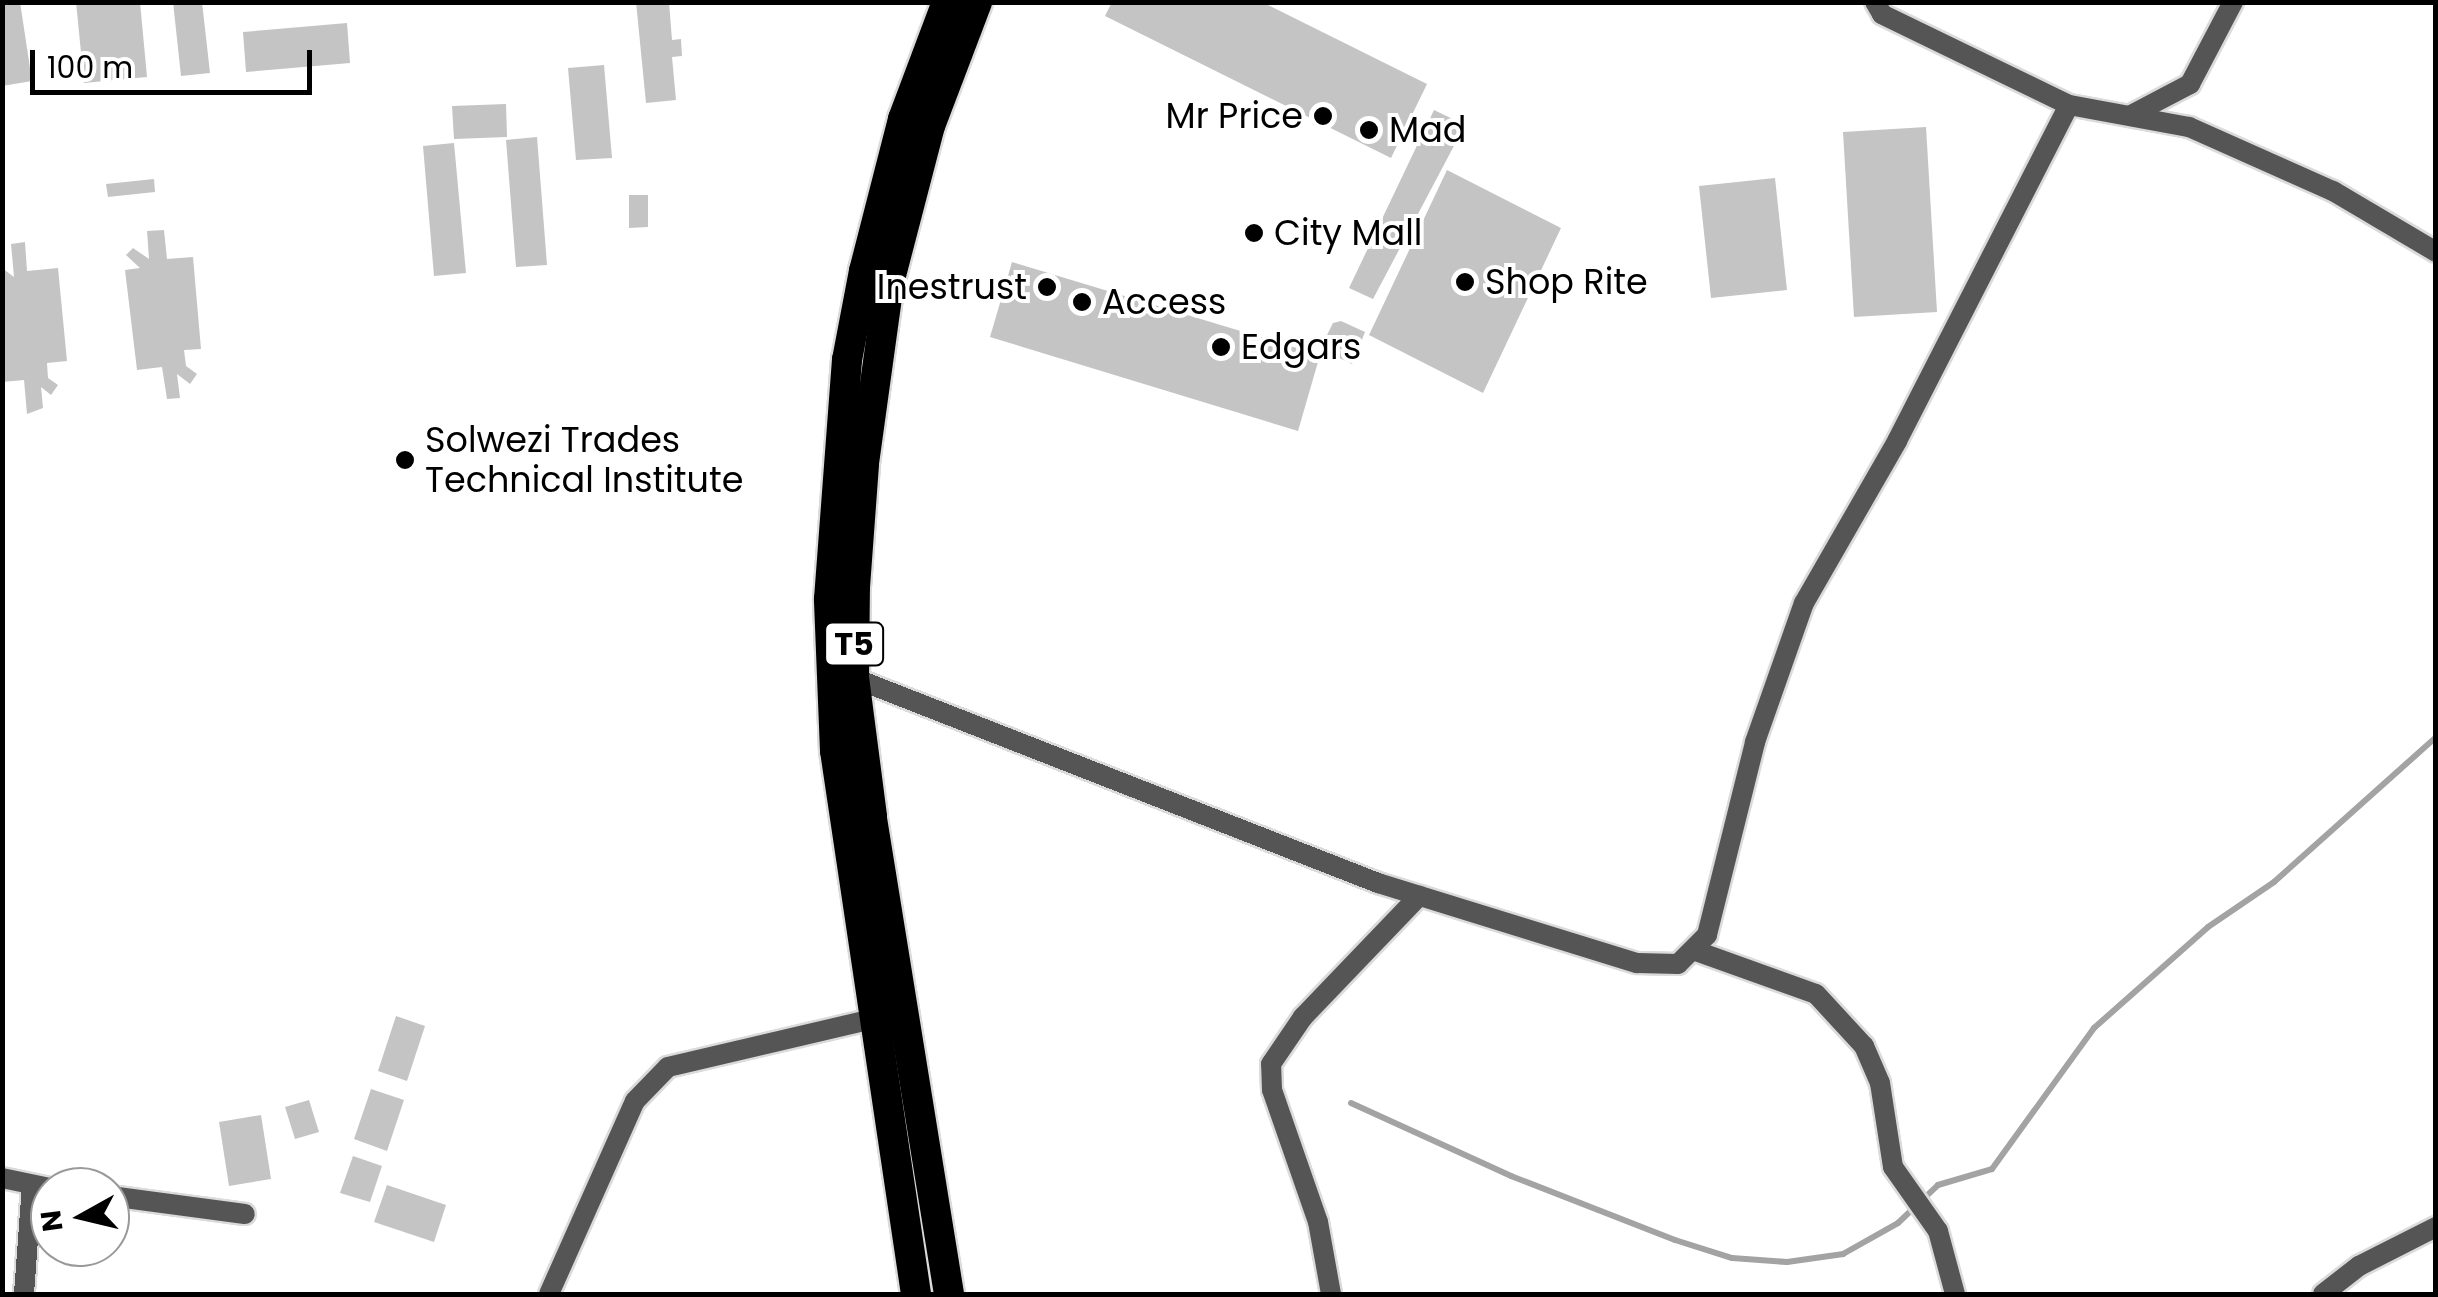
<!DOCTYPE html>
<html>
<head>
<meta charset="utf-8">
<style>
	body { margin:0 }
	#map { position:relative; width:2438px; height:1297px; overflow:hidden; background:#fff; font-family:Poppins,sans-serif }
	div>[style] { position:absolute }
	.stream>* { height:6px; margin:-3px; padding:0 3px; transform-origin:3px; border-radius:3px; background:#a3a3a3 }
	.building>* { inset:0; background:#c4c4c4 }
	.roads { filter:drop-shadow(2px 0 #dbdbdb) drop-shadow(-2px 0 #dbdbdb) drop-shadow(0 2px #dbdbdb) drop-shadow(0 -2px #dbdbdb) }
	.street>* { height:20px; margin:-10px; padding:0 10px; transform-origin:10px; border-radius:10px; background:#555 }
	.highway>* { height:30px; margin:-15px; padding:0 15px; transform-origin:15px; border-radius:15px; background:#000 }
	.dots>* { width:28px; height:28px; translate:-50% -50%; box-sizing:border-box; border:5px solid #fff; border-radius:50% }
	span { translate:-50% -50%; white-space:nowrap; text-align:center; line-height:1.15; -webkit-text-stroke:8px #fff; paint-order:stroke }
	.shield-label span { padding:2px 8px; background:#fff; border:2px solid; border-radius:8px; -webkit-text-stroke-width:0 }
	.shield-label { font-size:32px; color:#000; font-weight:700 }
	.poi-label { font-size:35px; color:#000 }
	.right { translate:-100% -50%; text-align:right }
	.left { translate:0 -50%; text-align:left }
	.frame { position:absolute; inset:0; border:5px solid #000; pointer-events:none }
	.north { position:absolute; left:30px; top:1167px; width:100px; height:100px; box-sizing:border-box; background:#fff; border:2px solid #999; border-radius:50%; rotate:262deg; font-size:28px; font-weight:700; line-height:40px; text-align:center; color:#000 }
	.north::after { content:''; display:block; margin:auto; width:35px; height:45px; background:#000; clip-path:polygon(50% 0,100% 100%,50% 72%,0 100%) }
	.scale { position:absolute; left:30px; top:50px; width:282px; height:45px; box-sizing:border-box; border:5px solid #000; border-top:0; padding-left:12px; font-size:30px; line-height:35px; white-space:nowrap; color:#000; -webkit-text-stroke:8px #fff; paint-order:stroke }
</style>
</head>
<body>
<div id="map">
	<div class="stream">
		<i style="left:1351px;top:1103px;width:176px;rotate:24.5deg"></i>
		<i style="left:1511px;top:1176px;width:176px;rotate:21.3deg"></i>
		<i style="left:1675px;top:1240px;width:60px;rotate:17.5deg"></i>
		<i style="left:1732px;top:1258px;width:55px;rotate:4.2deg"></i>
		<i style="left:1787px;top:1262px;width:57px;rotate:-8.1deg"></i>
		<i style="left:1843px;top:1254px;width:63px;rotate:-29.4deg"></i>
		<i style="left:1898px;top:1223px;width:55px;rotate:-43.5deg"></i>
		<i style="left:1938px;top:1185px;width:56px;rotate:-16.5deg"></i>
		<i style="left:1992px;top:1169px;width:174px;rotate:-54.1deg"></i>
		<i style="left:2094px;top:1028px;width:152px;rotate:-41.5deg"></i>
		<i style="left:2208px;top:927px;width:80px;rotate:-34.3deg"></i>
		<i style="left:2274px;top:882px;width:217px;rotate:-41.8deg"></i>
	</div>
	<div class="building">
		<i style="clip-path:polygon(2px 2px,20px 2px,32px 81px,2px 86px)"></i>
		<i style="clip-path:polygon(76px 2px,140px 2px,147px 77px,84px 83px)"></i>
		<i style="clip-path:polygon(173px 2px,202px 2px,210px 73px,181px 76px)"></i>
		<i style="clip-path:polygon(636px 2px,669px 2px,672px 40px,681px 39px,682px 56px,672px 57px,676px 100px,646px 103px)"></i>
		<i style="clip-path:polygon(1112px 2px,1262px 2px,1427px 84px,1391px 158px,1105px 16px)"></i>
		<i style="clip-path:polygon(347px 23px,350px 63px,246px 72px,243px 32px)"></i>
		<i style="clip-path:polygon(604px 65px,612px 158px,576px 160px,568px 68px)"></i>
		<i style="clip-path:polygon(506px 104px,507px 137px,454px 139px,452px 106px)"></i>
		<i style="clip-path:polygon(1434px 110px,1465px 125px,1373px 299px,1349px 288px)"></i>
		<i style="clip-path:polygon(1926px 127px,1937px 312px,1854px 317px,1843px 132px)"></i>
		<i style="clip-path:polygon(537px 137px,547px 265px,516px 267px,506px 140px)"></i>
		<i style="clip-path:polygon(454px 143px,466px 273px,434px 276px,423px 146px)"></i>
		<i style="clip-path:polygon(1447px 170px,1561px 228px,1483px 393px,1369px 335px)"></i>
		<i style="clip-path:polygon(1775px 178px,1787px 290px,1711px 298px,1699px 186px)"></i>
		<i style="clip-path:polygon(154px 179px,155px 192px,108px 197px,106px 184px)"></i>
		<i style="clip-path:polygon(629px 195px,648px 195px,648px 227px,629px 228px)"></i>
		<i style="clip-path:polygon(164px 230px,167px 259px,193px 257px,201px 349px,184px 350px,186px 366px,197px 374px,190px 384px,177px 374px,180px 398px,167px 399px,162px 367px,137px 370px,125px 270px,140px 268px,126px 255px,133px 248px,149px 259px,147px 231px)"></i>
		<i style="clip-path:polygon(25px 242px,27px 271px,58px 268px,67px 361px,47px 363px,48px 378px,58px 385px,51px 395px,41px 387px,43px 408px,27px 414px,24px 380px,2px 382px,2px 268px,14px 277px,11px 244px)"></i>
		<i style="clip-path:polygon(1012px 262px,1320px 355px,1298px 431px,990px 337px)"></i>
		<i style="clip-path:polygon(1341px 321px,1365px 332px,1352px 364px,1320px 349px,1333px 323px)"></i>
		<i style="clip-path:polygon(396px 1016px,425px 1026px,407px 1081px,378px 1071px)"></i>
		<i style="clip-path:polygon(371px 1089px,404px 1100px,387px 1151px,354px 1139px)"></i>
		<i style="clip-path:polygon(309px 1100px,319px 1132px,295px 1139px,285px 1107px)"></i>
		<i style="clip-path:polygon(261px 1115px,271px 1179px,229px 1186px,219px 1122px)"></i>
		<i style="clip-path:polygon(353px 1156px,382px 1166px,370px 1202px,340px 1193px)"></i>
		<i style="clip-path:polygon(387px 1185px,446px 1205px,434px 1242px,374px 1222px)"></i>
	</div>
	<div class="roads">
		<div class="street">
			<i style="left:2069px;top:105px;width:122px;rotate:10.4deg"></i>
			<i style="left:2189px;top:127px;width:158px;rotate:24deg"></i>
			<i style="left:2333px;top:191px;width:120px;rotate:30.6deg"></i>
			<i style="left:2131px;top:115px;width:67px;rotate:-27.7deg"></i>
			<i style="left:2190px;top:84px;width:93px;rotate:-62.3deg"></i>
			<i style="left:854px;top:678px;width:563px;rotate:21.37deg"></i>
			<i style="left:1378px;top:883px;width:271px;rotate:17.2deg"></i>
			<i style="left:1637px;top:963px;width:41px;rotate:1.4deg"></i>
			<i style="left:1678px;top:964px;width:41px;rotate:-45deg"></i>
			<i style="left:1707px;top:935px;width:199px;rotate:-76deg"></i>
			<i style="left:1755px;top:742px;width:147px;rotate:-70.6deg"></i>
			<i style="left:1804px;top:603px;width:187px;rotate:-60.1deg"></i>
			<i style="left:1897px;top:441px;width:377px;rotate:-62.9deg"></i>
			<i style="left:2069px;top:105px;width:208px;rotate:-154.1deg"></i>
			<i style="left:1882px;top:14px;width:14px;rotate:-120deg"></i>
			<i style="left:1696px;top:951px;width:127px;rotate:19.7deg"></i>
			<i style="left:1816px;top:994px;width:71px;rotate:47.3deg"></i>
			<i style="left:1864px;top:1046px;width:40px;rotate:66.6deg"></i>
			<i style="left:1880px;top:1083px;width:85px;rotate:81.2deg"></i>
			<i style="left:1893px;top:1167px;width:78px;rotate:54.9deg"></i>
			<i style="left:1938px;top:1231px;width:65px;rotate:74.9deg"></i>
			<i style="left:2px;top:1178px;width:49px;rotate:11.8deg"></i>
			<i style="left:110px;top:1196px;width:136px;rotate:7.6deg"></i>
			<i style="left:24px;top:1294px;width:109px;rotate:-85.8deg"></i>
			<i style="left:549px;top:1294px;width:211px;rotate:-66deg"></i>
			<i style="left:635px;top:1101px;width:47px;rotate:-45.9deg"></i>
			<i style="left:668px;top:1067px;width:210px;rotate:-13.2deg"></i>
			<i style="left:1331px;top:1294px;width:73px;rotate:-100.2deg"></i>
			<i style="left:1318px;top:1222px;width:140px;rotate:-109.2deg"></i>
			<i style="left:1272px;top:1090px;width:26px;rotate:-92deg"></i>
			<i style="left:1271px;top:1064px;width:57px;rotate:-55.8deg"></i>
			<i style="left:1303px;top:1017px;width:168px;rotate:-46.2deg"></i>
			<i style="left:2323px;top:1294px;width:46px;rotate:-37.9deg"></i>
			<i style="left:2359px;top:1266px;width:86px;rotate:-26.9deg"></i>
		</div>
		<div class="highway">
			<i style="left:916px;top:1294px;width:549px;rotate:-98.48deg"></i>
			<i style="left:835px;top:751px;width:152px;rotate:-92.3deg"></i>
			<i style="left:829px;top:599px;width:240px;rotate:-85.7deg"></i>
			<i style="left:847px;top:360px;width:91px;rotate:-79.2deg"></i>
			<i style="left:864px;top:271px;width:157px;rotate:-75.6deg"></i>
			<i style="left:903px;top:119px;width:125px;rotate:-69.4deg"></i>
			<i style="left:949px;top:1294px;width:484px;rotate:-99.2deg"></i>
			<i style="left:872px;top:816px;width:139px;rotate:-97.4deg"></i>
			<i style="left:854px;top:678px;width:91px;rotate:-89.4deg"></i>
			<i style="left:855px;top:587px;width:124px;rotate:-85.8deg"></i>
			<i style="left:864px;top:463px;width:182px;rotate:-82.1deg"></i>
			<i style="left:889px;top:283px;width:162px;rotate:-75.4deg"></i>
			<i style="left:930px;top:126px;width:133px;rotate:-69.2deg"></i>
		</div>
	</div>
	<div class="dots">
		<i style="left:1323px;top:116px;background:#000"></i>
		<i style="left:1369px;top:130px;background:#000"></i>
		<i style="left:1254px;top:233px;background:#000"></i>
		<i style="left:1465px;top:282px;background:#000"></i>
		<i style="left:1047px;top:287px;background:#000"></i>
		<i style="left:1082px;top:302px;background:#000"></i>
		<i style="left:1221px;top:347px;background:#000"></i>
		<i style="left:405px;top:460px;background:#000"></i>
	</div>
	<div class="shield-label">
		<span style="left:854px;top:644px">T5</span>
	</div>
	<div class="poi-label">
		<span class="right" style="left:1303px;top:116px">Mr Price</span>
		<span class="left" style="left:1389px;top:130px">Mad</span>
		<span class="left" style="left:1274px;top:233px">City Mall</span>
		<span class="left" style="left:1485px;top:282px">Shop Rite</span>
		<span class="right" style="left:1027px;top:287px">Inestrust</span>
		<span class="left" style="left:1102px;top:302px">Access</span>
		<span class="left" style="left:1241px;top:347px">Edgars</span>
		<span class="left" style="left:425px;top:460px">Solwezi Trades<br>Technical Institute</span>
	</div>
	<div class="frame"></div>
	<div class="north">N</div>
	<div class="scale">100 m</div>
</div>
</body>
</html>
